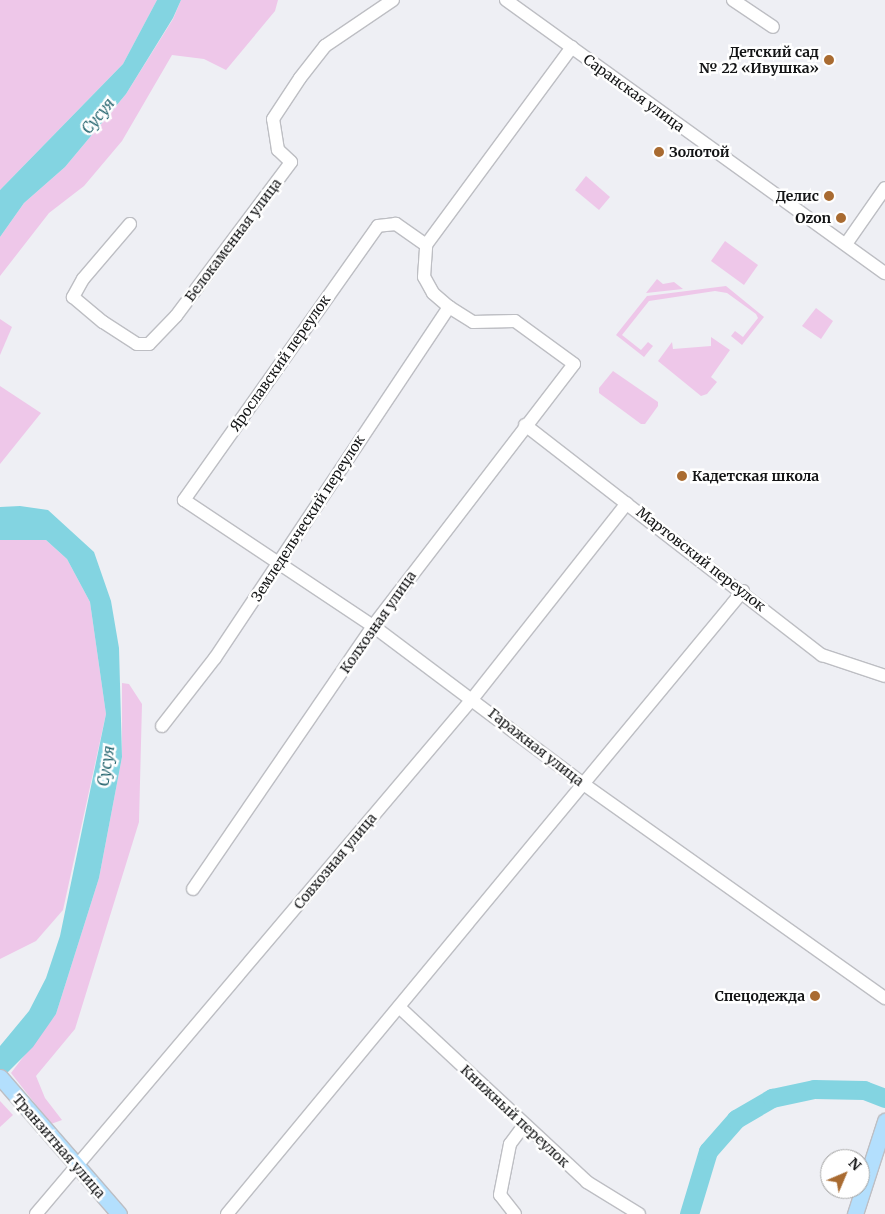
<!DOCTYPE html>
<html>
<head>
<meta charset="utf-8">
<style>
	body { margin:0 }
	#map { position:relative; width:885px; height:1214px; overflow:hidden; background:#eeeff4; font-family:Merriweather,serif }
	div>[style] { position:absolute }
	.green>* { inset:0; background:#eec7e9 }
	.water>* { inset:0; background:#83d4e1 }
	.river>* { height:19px; margin:-9.5px; padding:0 9.5px; transform-origin:9.5px; border-radius:9.5px; background:#83d4e1 }
	.roads { filter:drop-shadow(1px 0 #bdbec3) drop-shadow(-1px 0 #bdbec3) drop-shadow(0 1px #bdbec3) drop-shadow(0 -1px #bdbec3) }
	.minor>* { height:12px; margin:-6px; padding:0 6px; transform-origin:6px; border-radius:6px; background:#fff }
	.major>* { height:15px; margin:-7.5px; padding:0 7.5px; transform-origin:7.5px; border-radius:7.5px; background:#b3dffd }
	.dots>* { width:14px; height:14px; translate:-50% -50%; box-sizing:border-box; border:2px solid #fff; border-radius:50% }
	span { translate:-50% -50%; white-space:nowrap; text-align:center; line-height:1.15; -webkit-text-stroke:5px #fff; paint-order:stroke }
	.poi-label { font-size:14px; color:#131415; font-weight:700 }
	.right { translate:-100% -50%; text-align:right }
	.left { translate:0 -50%; text-align:left }
	.street-label { font-size:14px; color:#131415 }
	.water-label { font-size:15px; color:#1e606a; font-style:italic }
	.north { position:absolute; left:820px; top:1149px; width:50px; height:50px; box-sizing:border-box; background:#fff; border:1px solid #a1a1a1; border-radius:50%; rotate:45deg; font-size:14px; font-weight:700; line-height:20px; text-align:center; color:#131415 }
	.north::after { content:''; display:block; margin:auto; width:18px; height:22px; background:#a96b31; clip-path:polygon(50% 0,100% 100%,50% 72%,0 100%) }
</style>
</head>
<body>
<div id="map">
	<div class="green">
		<i style="clip-path:polygon(0 0,157px 0,123px 64px,0 190px)"></i>
		<i style="clip-path:polygon(181px 0,278px 0,275px 11px,226px 70px,204px 59px,172px 55px,122px 141px,84px 186px,49px 213px,0 276px,0 237px,24px 203px,65px 167px,126px 94px,173px 19px)"></i>
		<i style="clip-path:polygon(586px 176px,610px 197px,599px 210px,575px 190px)"></i>
		<i style="clip-path:polygon(725px 241px,758px 265px,744px 285px,711px 261px)"></i>
		<i style="clip-path:polygon(657px 279px,663px 284px,674px 282px,683px 289px,646px 293px)"></i>
		<i style="clip-path:polygon(726px 286px,764px 317px,742px 345px,731px 336px,735px 331px,743px 337px,758px 318px,756px 314px,727px 293px,715px 291px,649px 301px,622px 335px,641px 350px,648px 342px,653px 346px,644px 357px,616px 335px,647px 296px)"></i>
		<i style="clip-path:polygon(816px 308px,833px 321px,821px 339px,802px 326px)"></i>
		<i style="clip-path:polygon(0 319px,12px 327px,0 355px)"></i>
		<i style="clip-path:polygon(711px 337px,730px 350px,711px 377px,717px 382px,707px 394px,701px 396px,658px 361px,672px 342px,673px 349px,711px 346px)"></i>
		<i style="clip-path:polygon(613px 371px,658px 402px,658px 406px,645px 424px,641px 424px,599px 393px,599px 388px)"></i>
		<i style="clip-path:polygon(0 386px,41px 413px,0 464px)"></i>
		<i style="clip-path:polygon(0 540px,46px 540px,67px 559px,90px 602px,106px 714px,63px 910px,36px 941px,0 959px)"></i>
		<i style="clip-path:polygon(122px 683px,129px 684px,142px 704px,139px 822px,75px 1029px,36px 1076px,45px 1098px,62px 1120px,51px 1124px,11px 1073px,56px 1014px,99px 878px,122px 757px)"></i>
		<i style="clip-path:polygon(0 1101px,13px 1115px,0 1127px)"></i>
	</div>
	<div class="water">
		<i style="clip-path:polygon(157px 0,181px 0,173px 18px,126px 94px,65px 167px,24px 203px,0 237px,0 190px,123px 64px)"></i>
		<i style="clip-path:polygon(20px 506px,48px 510px,94px 552px,111px 601px,119px 648px,122px 757px,99px 878px,56px 1014px,33px 1047px,0 1080px,0 1046px,29px 1011px,46px 978px,60px 936px,106px 714px,90px 602px,67px 559px,46px 540px,0 540px,0 507px)"></i>
	</div>
	<div class="river">
		<i style="left:689px;top:1214px;width:66px;rotate:-73.2deg"></i>
		<i style="left:708px;top:1151px;width:43px;rotate:-48.8deg"></i>
		<i style="left:736px;top:1119px;width:42px;rotate:-30.3deg"></i>
		<i style="left:772px;top:1098px;width:43px;rotate:-12.1deg"></i>
		<i style="left:814px;top:1089px;width:50px;rotate:1.1deg"></i>
		<i style="left:864px;top:1090px;width:22px;rotate:21deg"></i>
	</div>
	<div class="roads">
		<div class="minor">
			<i style="left:506px;top:0;width:467px;rotate:35.8deg"></i>
			<i style="left:733px;top:0;width:48px;rotate:34deg"></i>
			<i style="left:130px;top:224px;width:72px;rotate:130.5deg"></i>
			<i style="left:83px;top:279px;width:21px;rotate:119deg"></i>
			<i style="left:73px;top:297px;width:39px;rotate:40deg"></i>
			<i style="left:103px;top:322px;width:40px;rotate:32.9deg"></i>
			<i style="left:137px;top:344px;width:12px"></i>
			<i style="left:149px;top:344px;width:39px;rotate:-46deg"></i>
			<i style="left:176px;top:316px;width:192px;rotate:-53.2deg"></i>
			<i style="left:291px;top:162px;width:18px;rotate:-137deg"></i>
			<i style="left:278px;top:150px;width:31px;rotate:-99deg"></i>
			<i style="left:273px;top:119px;width:49px;rotate:-56.6deg"></i>
			<i style="left:300px;top:78px;width:41px;rotate:-52deg"></i>
			<i style="left:325px;top:46px;width:82px;rotate:-34.1deg"></i>
			<i style="left:846px;top:244px;width:68px;rotate:-55.1deg"></i>
			<i style="left:426px;top:245px;width:246px;rotate:-53.6deg"></i>
			<i style="left:525px;top:425px;width:376px;rotate:37.8deg"></i>
			<i style="left:822px;top:655px;width:66px;rotate:18.4deg"></i>
			<i style="left:162px;top:726px;width:86px;rotate:-52.1deg"></i>
			<i style="left:215px;top:658px;width:422px;rotate:-56.3deg"></i>
			<i style="left:193px;top:889px;width:319px;rotate:-55.6deg"></i>
			<i style="left:373px;top:626px;width:330px;rotate:-52.5deg"></i>
			<i style="left:574px;top:364px;width:73px;rotate:-143.9deg"></i>
			<i style="left:515px;top:321px;width:42px;rotate:178.6deg"></i>
			<i style="left:473px;top:322px;width:28px;rotate:-148deg"></i>
			<i style="left:449px;top:307px;width:21px;rotate:-139deg"></i>
			<i style="left:433px;top:293px;width:18px;rotate:-119deg"></i>
			<i style="left:424px;top:277px;width:32px;rotate:-86deg"></i>
			<i style="left:426px;top:245px;width:37px;rotate:-145deg"></i>
			<i style="left:396px;top:224px;width:18px;rotate:174deg"></i>
			<i style="left:378px;top:226px;width:336px;rotate:125.3deg"></i>
			<i style="left:184px;top:500px;width:227px;rotate:33.7deg"></i>
			<i style="left:373px;top:626px;width:265px;rotate:36.9deg"></i>
			<i style="left:585px;top:785px;width:368px;rotate:35.4deg"></i>
			<i style="left:399px;top:1007px;width:257px;rotate:42.9deg"></i>
			<i style="left:587px;top:1182px;width:61px;rotate:31.6deg"></i>
			<i style="left:36px;top:1214px;width:676px;rotate:-49.74deg"></i>
			<i style="left:473px;top:698px;width:248px;rotate:-51.7deg"></i>
			<i style="left:227px;top:1214px;width:809px;rotate:-50.37deg"></i>
			<i style="left:515px;top:1214px;width:24px;rotate:-128deg"></i>
			<i style="left:500px;top:1195px;width:52px;rotate:-78.9deg"></i>
			<i style="left:510px;top:1144px;width:21px;rotate:-53deg"></i>
		</div>
		<div class="major">
			<i style="left:0;top:1077px;width:181px;rotate:49deg"></i>
			<i style="left:855px;top:1214px;width:98px;rotate:-72.1deg"></i>
		</div>
	</div>
	<div class="dots">
		<i style="left:829px;top:60px;background:#a96b31"></i>
		<i style="left:659px;top:152px;background:#a96b31"></i>
		<i style="left:829px;top:196px;background:#a96b31"></i>
		<i style="left:841px;top:218px;background:#a96b31"></i>
		<i style="left:682px;top:476px;background:#a96b31"></i>
		<i style="left:815px;top:996px;background:#a96b31"></i>
	</div>
	<div class="poi-label">
		<span class="right" style="left:819px;top:60px">Детский сад<br>№ 22 «Ивушка»</span>
		<span class="left" style="left:669px;top:152px">Золотой</span>
		<span class="right" style="left:819px;top:196px">Делис</span>
		<span class="right" style="left:831px;top:218px">Ozon</span>
		<span class="left" style="left:692px;top:476px">Кадетская школа</span>
		<span class="right" style="left:805px;top:996px">Спецодежда</span>
	</div>
	<div class="street-label">
		<span style="left:634px;top:93px;rotate:36deg">Саранская улица</span>
		<span style="left:233px;top:240px;rotate:-53deg">Белокаменная улица</span>
		<span style="left:280px;top:363px;rotate:-55deg">Ярославский переулок</span>
		<span style="left:308px;top:518px;rotate:-57deg">Земледельческий переулок</span>
		<span style="left:701px;top:559px;rotate:38deg">Мартовский переулок</span>
		<span style="left:378px;top:622px;rotate:-55deg">Колхозная улица</span>
		<span style="left:536px;top:747px;rotate:38deg">Гаражная улица</span>
		<span style="left:335px;top:861px;rotate:-50deg">Совхозная улица</span>
		<span style="left:515px;top:1116px;rotate:43deg">Книжный переулок</span>
		<span style="left:59px;top:1146px;rotate:49deg">Транзитная улица</span>
	</div>
	<div class="water-label">
		<span style="left:98px;top:116px;rotate:-50deg">Сусуя</span>
		<span style="left:106px;top:766px;rotate:-81deg">Сусуя</span>
	</div>
	<div class="north">N</div>
</div>
</body>
</html>
